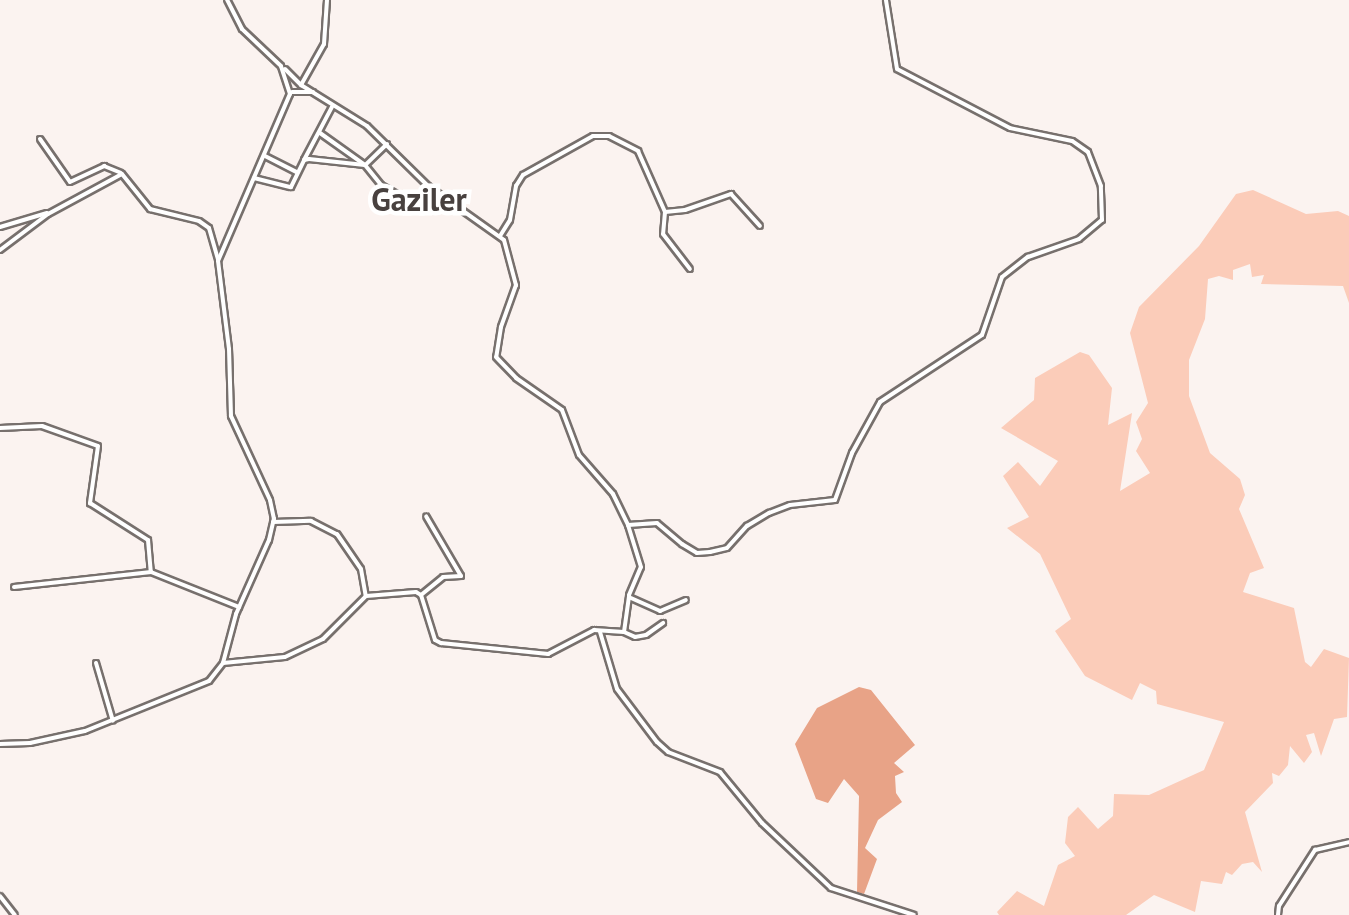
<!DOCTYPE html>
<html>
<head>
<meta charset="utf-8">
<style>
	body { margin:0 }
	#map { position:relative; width:1349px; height:915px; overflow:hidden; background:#fbf3f0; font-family:"PT Sans",sans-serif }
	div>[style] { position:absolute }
	.green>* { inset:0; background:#fbccb9 }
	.forest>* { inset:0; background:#e8a387 }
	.roads { filter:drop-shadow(2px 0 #77706d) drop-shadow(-2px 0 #77706d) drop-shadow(0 2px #77706d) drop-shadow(0 -2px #77706d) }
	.street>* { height:4px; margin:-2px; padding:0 2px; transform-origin:2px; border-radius:2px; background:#fff }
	span { translate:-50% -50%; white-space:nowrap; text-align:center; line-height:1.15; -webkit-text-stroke:9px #fff; paint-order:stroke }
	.quarter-label { font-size:32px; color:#48413f; font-weight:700 }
</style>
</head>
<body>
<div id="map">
	<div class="green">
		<i style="clip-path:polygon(1253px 190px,1306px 214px,1338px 211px,1349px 216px,1349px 303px,1343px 286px,1261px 284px,1264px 275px,1252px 277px,1250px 264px,1233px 270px,1233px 280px,1219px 276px,1208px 279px,1205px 319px,1189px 360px,1189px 396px,1210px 453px,1240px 479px,1245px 495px,1239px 509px,1264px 568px,1250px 573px,1243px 592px,1294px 608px,1305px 662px,1311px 667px,1324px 649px,1349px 658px,1347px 717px,1334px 719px,1321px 756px,1314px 733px,1306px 735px,1312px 752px,1304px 763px,1290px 746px,1288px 765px,1279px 776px,1272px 773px,1273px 783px,1245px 812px,1262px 872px,1253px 862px,1242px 864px,1232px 875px,1226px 872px,1222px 884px,1201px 881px,1195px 912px,1154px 895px,1126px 915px,999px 915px,997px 912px,1017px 891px,1044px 906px,1058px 865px,1075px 856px,1065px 843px,1068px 817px,1078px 807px,1098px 829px,1113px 816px,1114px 794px,1149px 795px,1204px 770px,1224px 722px,1157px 704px,1156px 691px,1140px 683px,1132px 700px,1085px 676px,1055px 631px,1071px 619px,1040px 554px,1007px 528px,1029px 517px,1003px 476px,1018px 462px,1040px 486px,1058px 461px,1001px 428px,1034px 400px,1035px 378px,1080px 352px,1089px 355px,1112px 388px,1108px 425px,1132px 413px,1120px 491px,1150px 473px,1136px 451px,1142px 439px,1136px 422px,1148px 403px,1130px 333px,1139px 307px,1199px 246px,1236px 194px)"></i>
	</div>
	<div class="forest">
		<i style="clip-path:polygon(859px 687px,871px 690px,915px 745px,894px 763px,904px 772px,895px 776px,896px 793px,902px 802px,878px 820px,865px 848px,877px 859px,864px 894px,857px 892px,859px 796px,844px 779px,828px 803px,816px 799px,795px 744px,817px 708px)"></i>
	</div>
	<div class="roads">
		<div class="street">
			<i style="left:285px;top:69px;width:23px;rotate:45deg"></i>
			<i style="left:301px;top:85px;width:78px;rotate:31.8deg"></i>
			<i style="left:367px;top:126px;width:86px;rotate:44.5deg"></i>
			<i style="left:428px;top:186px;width:93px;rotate:35.4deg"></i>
			<i style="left:504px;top:240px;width:47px;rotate:75.1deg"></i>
			<i style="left:516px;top:285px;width:45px;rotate:109.7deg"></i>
			<i style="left:501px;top:327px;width:30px;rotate:99deg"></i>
			<i style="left:496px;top:357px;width:29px;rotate:46deg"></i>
			<i style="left:516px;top:378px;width:56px;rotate:34.8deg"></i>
			<i style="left:562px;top:410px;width:48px;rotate:69.3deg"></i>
			<i style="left:579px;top:455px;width:52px;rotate:48.9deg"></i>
			<i style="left:613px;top:494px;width:34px;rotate:64deg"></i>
			<i style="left:301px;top:85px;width:47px;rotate:-60.7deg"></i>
			<i style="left:324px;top:44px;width:44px;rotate:-86.1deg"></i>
			<i style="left:292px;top:92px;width:21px"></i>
			<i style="left:320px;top:133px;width:55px;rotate:35.4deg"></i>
			<i style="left:40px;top:139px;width:52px;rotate:55.1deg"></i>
			<i style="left:70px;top:182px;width:38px;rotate:-25deg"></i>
			<i style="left:104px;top:166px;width:18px;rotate:22deg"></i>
			<i style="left:387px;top:144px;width:30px;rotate:136deg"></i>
			<i style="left:365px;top:165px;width:26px;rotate:51deg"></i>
			<i style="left:381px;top:185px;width:46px;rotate:29.9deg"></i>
			<i style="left:421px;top:208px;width:12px;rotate:-20deg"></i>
			<i style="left:432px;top:204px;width:7px;rotate:-63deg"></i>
			<i style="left:435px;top:198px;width:10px;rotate:-119deg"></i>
			<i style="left:265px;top:156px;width:35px;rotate:27deg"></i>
			<i style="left:304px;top:160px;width:60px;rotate:-62.2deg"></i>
			<i style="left:254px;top:178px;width:38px;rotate:14deg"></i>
			<i style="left:291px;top:187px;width:30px;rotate:-64deg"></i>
			<i style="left:304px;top:160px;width:5px;rotate:-11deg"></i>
			<i style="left:309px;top:159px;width:56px;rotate:6.1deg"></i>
			<i style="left:665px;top:212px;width:20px;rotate:-6deg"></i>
			<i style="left:685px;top:210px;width:49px;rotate:-19.2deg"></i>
			<i style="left:731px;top:194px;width:43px;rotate:47.8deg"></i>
			<i style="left:0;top:227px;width:49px;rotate:-16.6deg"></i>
			<i style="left:500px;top:236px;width:19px;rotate:-58deg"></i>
			<i style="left:510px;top:220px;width:35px;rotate:-80deg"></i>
			<i style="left:516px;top:186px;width:13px;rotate:-58deg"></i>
			<i style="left:523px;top:175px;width:80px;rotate:-29.1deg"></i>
			<i style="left:593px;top:136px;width:16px"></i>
			<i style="left:609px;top:136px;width:33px;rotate:27deg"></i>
			<i style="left:638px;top:151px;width:67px;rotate:66.1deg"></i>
			<i style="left:665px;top:212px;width:22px;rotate:95deg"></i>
			<i style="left:663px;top:234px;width:44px;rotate:52.4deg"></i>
			<i style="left:0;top:250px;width:60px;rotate:-36.9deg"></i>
			<i style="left:48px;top:214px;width:84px;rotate:-28.4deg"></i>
			<i style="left:122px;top:174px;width:45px;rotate:51.3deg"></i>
			<i style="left:150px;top:209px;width:50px;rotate:13.8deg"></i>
			<i style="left:199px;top:221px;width:12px;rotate:35deg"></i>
			<i style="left:209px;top:228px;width:33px;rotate:74deg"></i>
			<i style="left:0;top:428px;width:42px;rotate:-2.7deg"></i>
			<i style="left:42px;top:426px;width:59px;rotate:19.7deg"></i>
			<i style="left:98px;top:446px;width:58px;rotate:98deg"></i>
			<i style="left:90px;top:503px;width:69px;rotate:32.5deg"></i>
			<i style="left:148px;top:540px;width:32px;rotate:85deg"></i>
			<i style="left:273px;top:522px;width:38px;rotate:-2deg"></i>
			<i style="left:311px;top:521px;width:29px;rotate:27deg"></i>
			<i style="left:337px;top:534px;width:42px;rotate:55.6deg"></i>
			<i style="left:361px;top:569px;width:27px;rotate:80deg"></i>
			<i style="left:14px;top:587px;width:138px;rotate:-6.2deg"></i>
			<i style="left:151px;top:572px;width:95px;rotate:21.7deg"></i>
			<i style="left:421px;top:595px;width:28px;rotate:-39deg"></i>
			<i style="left:443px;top:577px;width:18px;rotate:-3deg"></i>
			<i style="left:461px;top:576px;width:69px;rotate:-120.3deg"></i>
			<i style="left:631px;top:598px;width:32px;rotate:24deg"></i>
			<i style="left:660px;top:611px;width:28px;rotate:-23deg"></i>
			<i style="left:600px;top:632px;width:59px;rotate:73.4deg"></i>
			<i style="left:617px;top:689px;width:66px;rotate:53deg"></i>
			<i style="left:657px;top:742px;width:15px;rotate:42deg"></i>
			<i style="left:668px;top:752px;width:56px;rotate:21deg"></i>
			<i style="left:720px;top:772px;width:66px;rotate:50.5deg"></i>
			<i style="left:762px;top:823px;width:95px;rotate:43.3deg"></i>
			<i style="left:831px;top:888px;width:87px;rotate:18deg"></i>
			<i style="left:624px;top:632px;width:12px;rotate:24deg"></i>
			<i style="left:635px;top:637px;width:11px;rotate:-10deg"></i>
			<i style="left:646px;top:635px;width:21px;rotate:-35deg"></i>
			<i style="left:96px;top:663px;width:60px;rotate:73.7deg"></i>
			<i style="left:223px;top:663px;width:62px;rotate:-5.5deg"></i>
			<i style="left:285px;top:657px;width:42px;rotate:-25.3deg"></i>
			<i style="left:323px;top:639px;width:61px;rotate:-45deg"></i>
			<i style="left:366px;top:596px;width:50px;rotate:-4.6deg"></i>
			<i style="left:416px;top:592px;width:6px;rotate:31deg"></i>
			<i style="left:421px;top:595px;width:47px;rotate:72.7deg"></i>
			<i style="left:435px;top:640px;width:7px;rotate:27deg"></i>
			<i style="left:441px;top:643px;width:108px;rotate:5.9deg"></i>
			<i style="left:548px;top:654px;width:52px;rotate:-27.6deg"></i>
			<i style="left:594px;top:630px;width:30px;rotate:4deg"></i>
			<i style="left:624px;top:632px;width:37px;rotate:-82deg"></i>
			<i style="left:629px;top:595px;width:30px;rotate:-67deg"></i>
			<i style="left:641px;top:567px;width:44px;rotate:-107.2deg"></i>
			<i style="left:628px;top:525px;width:29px;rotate:-4deg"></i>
			<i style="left:657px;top:523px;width:33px;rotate:40deg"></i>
			<i style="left:682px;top:544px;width:17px;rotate:31deg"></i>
			<i style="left:697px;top:553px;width:13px;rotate:-4deg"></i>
			<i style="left:710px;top:552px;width:17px;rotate:-13deg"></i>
			<i style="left:727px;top:548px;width:30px;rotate:-48deg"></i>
			<i style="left:747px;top:526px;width:26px;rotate:-31deg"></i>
			<i style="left:769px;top:513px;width:22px;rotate:-21deg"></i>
			<i style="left:790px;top:505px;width:45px;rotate:-6.3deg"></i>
			<i style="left:835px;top:500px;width:50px;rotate:-70.1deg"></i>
			<i style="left:852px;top:453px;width:58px;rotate:-61.2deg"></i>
			<i style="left:880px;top:402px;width:122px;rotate:-33.3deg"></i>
			<i style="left:982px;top:335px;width:61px;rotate:-71deg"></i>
			<i style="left:1002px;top:277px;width:33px;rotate:-38deg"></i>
			<i style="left:1028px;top:257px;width:54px;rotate:-19.4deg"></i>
			<i style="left:1079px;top:239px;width:30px;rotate:-40deg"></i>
			<i style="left:1102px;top:220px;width:34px;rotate:-92deg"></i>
			<i style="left:1101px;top:186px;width:36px;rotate:-111deg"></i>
			<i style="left:1088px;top:152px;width:19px;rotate:-145deg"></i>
			<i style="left:1072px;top:141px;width:63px;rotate:-168.2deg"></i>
			<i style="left:1010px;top:128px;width:127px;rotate:-152.4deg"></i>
			<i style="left:897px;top:69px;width:70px;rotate:-99.1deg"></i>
			<i style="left:0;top:744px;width:30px;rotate:-2deg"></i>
			<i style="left:30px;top:743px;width:56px;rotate:-12.3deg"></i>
			<i style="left:85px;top:731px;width:134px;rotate:-22deg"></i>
			<i style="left:209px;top:681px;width:23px;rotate:-52deg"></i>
			<i style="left:223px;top:663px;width:51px;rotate:-75.1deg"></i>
			<i style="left:236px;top:614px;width:81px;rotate:-66deg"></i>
			<i style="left:269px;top:540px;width:22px;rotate:-77deg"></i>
			<i style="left:274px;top:519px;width:19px;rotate:-102deg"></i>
			<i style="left:270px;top:500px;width:93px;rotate:-114.9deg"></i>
			<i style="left:231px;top:416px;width:67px;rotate:-91.7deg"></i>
			<i style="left:229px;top:349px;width:89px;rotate:-97.1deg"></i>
			<i style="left:218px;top:261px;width:182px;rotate:-66.7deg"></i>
			<i style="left:290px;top:94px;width:29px;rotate:-108deg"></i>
			<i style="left:281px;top:66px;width:54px;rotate:-136.5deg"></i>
			<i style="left:242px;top:29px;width:33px;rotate:-117deg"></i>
			<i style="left:0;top:896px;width:24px;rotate:52deg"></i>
			<i style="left:1278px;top:915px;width:9px;rotate:-84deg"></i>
			<i style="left:1279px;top:906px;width:67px;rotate:-57.3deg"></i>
			<i style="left:1315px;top:850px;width:35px;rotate:-13deg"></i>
		</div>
	</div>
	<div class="quarter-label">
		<span style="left:419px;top:199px">Gaziler</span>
	</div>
</div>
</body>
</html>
